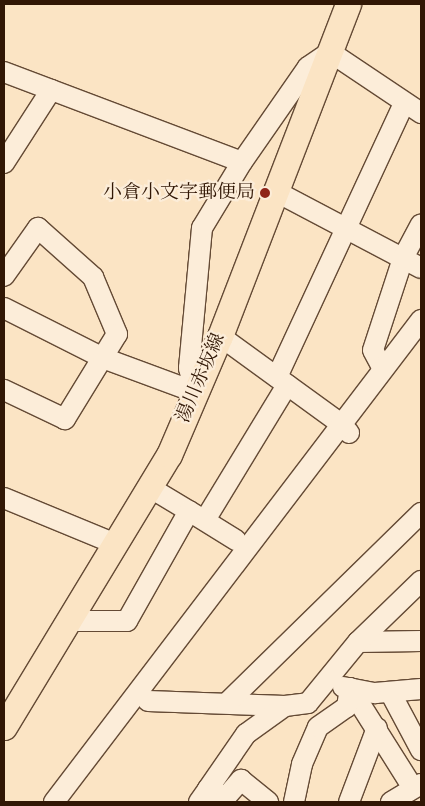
<!DOCTYPE html>
<html>
<head>
<meta charset="utf-8">
<style>
	body { margin:0 }
	#map { position:relative; width:425px; height:806px; overflow:hidden; background:#fbe4c4; font-family:Alegreya,"Noto Serif JP",serif }
	div>[style] { position:absolute }
	.roads { filter:drop-shadow(1px 0 #644a35) drop-shadow(-1px 0 #644a35) drop-shadow(0 1px #644a35) drop-shadow(0 -1px #644a35) }
	.minor>* { height:20px; margin:-10px; padding:0 10px; transform-origin:10px; border-radius:10px; background:#fcedd9 }
	.major>* { height:25px; margin:-12.5px; padding:0 12.5px; transform-origin:12.5px; border-radius:12.5px; background:#fbe4c4 }
	.dots>* { width:14px; height:14px; translate:-50% -50%; box-sizing:border-box; border:2px solid #fcedd9; border-radius:50% }
	span { translate:-50% -50%; white-space:nowrap; text-align:center; line-height:1.15; -webkit-text-stroke:4.5px #fcedd9; paint-order:stroke }
	.poi-label { font-size:19px; color:#311705 }
	.right { translate:-100% -50%; text-align:right }
	.street-label { font-size:19px; color:#311705 }
	.frame { position:absolute; inset:0; border:5px solid #311705; pointer-events:none }
</style>
</head>
<body>
<div id="map">
	<div class="roads">
		<div class="minor">
			<i style="left:4px;top:72px;width:254px;rotate:20.7deg"></i>
			<i style="left:242px;top:162px;width:116px;rotate:-55.2deg"></i>
			<i style="left:308px;top:67px;width:27px;rotate:-34deg"></i>
			<i style="left:330px;top:52px;width:110px;rotate:33.8deg"></i>
			<i style="left:4px;top:163px;width:87px;rotate:-57.2deg"></i>
			<i style="left:275px;top:191px;width:165px;rotate:27.8deg"></i>
			<i style="left:4px;top:276px;width:59px;rotate:-54.7deg"></i>
			<i style="left:38px;top:228px;width:74px;rotate:41.7deg"></i>
			<i style="left:93px;top:277px;width:62px;rotate:67.2deg"></i>
			<i style="left:117px;top:334px;width:100px;rotate:121.5deg"></i>
			<i style="left:65px;top:419px;width:68px;rotate:-154.6deg"></i>
			<i style="left:4px;top:308px;width:111px;rotate:26.8deg"></i>
			<i style="left:103px;top:358px;width:98px;rotate:20.3deg"></i>
			<i style="left:220px;top:336px;width:150px;rotate:36deg"></i>
			<i style="left:341px;top:424px;width:12px;rotate:48deg"></i>
			<i style="left:383px;top:369px;width:21px;rotate:-118deg"></i>
			<i style="left:373px;top:350px;width:97px;rotate:-71.9deg"></i>
			<i style="left:403px;top:258px;width:38px;rotate:-62deg"></i>
			<i style="left:277px;top:377px;width:301px;rotate:-65.1deg"></i>
			<i style="left:195px;top:392px;width:25px;rotate:-104deg"></i>
			<i style="left:189px;top:368px;width:141px;rotate:-84.7deg"></i>
			<i style="left:202px;top:228px;width:77px;rotate:-58.8deg"></i>
			<i style="left:149px;top:487px;width:47px;rotate:31deg"></i>
			<i style="left:4px;top:498px;width:118px;rotate:22.4deg"></i>
			<i style="left:205px;top:520px;width:158px;rotate:-58.7deg"></i>
			<i style="left:68px;top:621px;width:59px"></i>
			<i style="left:127px;top:621px;width:126px;rotate:-60.6deg"></i>
			<i style="left:189px;top:511px;width:55px;rotate:31.7deg"></i>
			<i style="left:358px;top:642px;width:63px;rotate:-0.9deg"></i>
			<i style="left:343px;top:687px;width:33px;rotate:11deg"></i>
			<i style="left:375px;top:693px;width:46px;rotate:-5deg"></i>
			<i style="left:350px;top:688px;width:118px;rotate:57.8deg"></i>
			<i style="left:390px;top:692px;width:66px;rotate:61.9deg"></i>
			<i style="left:148px;top:701px;width:137px;rotate:2.1deg"></i>
			<i style="left:285px;top:706px;width:23px;rotate:-7deg"></i>
			<i style="left:308px;top:703px;width:79px;rotate:-50.7deg"></i>
			<i style="left:358px;top:642px;width:88px;rotate:-44.1deg"></i>
			<i style="left:227px;top:703px;width:272px;rotate:-44.4deg"></i>
			<i style="left:208px;top:789px;width:67px;rotate:-55.4deg"></i>
			<i style="left:246px;top:734px;width:48px;rotate:-35.7deg"></i>
			<i style="left:54px;top:802px;width:606px;rotate:-52.71deg"></i>
			<i style="left:199px;top:802px;width:16px;rotate:-55deg"></i>
			<i style="left:208px;top:789px;width:20px;rotate:24deg"></i>
			<i style="left:226px;top:797px;width:23px;rotate:-49deg"></i>
			<i style="left:241px;top:780px;width:35px;rotate:39deg"></i>
			<i style="left:294px;top:802px;width:39px;rotate:-78deg"></i>
			<i style="left:302px;top:764px;width:40px;rotate:-66.6deg"></i>
			<i style="left:318px;top:727px;width:35px;rotate:-35deg"></i>
			<i style="left:347px;top:707px;width:19px;rotate:-81deg"></i>
			<i style="left:349px;top:802px;width:79px;rotate:-69.3deg"></i>
			<i style="left:391px;top:802px;width:35px;rotate:-31deg"></i>
		</div>
		<div class="major">
			<i style="left:4px;top:727px;width:318px;rotate:-58.8deg"></i>
			<i style="left:169px;top:455px;width:129px;rotate:-66.8deg"></i>
			<i style="left:220px;top:336px;width:356px;rotate:-68.9deg"></i>
		</div>
	</div>
	<div class="dots">
		<i style="left:265px;top:193px;background:#8f2418"></i>
	</div>
	<div class="poi-label">
		<span class="right" style="left:255px;top:193px">小倉小文字郵便局</span>
	</div>
	<div class="street-label">
		<span style="left:201px;top:378px;rotate:-67deg">湯川赤坂線</span>
	</div>
	<div class="frame"></div>
</div>
</body>
</html>
